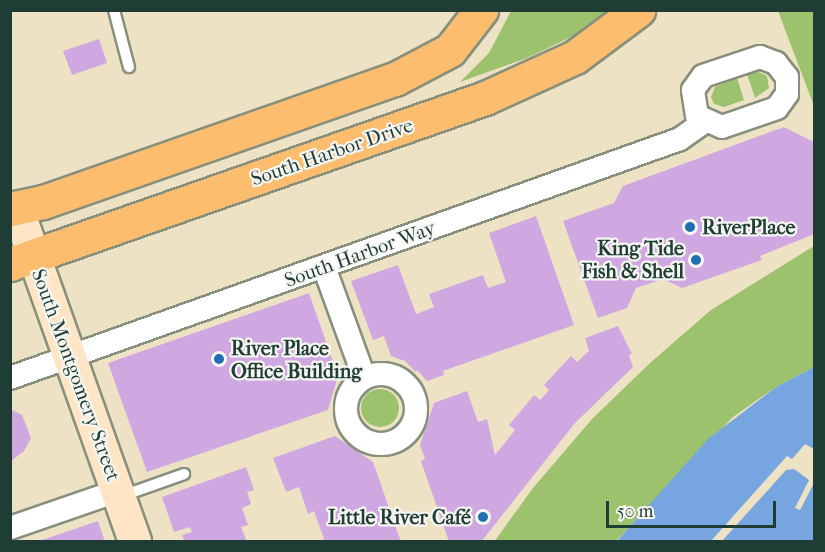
<!DOCTYPE html>
<html>
<head>
<meta charset="utf-8">
<style>
	body { margin:0 }
	#map { position:relative; width:825px; height:552px; overflow:hidden; background:#eee2c5; font-family:"IM FELL French Canon",serif }
	div>[style] { position:absolute }
	.green>* { inset:0; background:#9cc26d }
	.round { border-radius:50% }
	.water>* { inset:0; background:#76a5e0 }
	.pier>* { inset:0; background:#eee2c5 }
	.building>* { inset:0; background:#d0a8e1 }
	.roads { filter:drop-shadow(2px 0 #86907c) drop-shadow(-2px 0 #86907c) drop-shadow(0 2px #86907c) drop-shadow(0 -2px #86907c) }
	.lane>* { height:10px; margin:-5px; padding:0 5px; transform-origin:5px; border-radius:5px; background:#fff }
	.street>* { height:22px; margin:-11px; padding:0 11px; transform-origin:11px; border-radius:11px; background:#fff }
	.street>.ring { margin:-11px; padding:0; box-sizing:content-box; background:none; border:22px solid #fff; border-radius:50% }
	.secondary>* { height:32px; margin:-16px; padding:0 16px; transform-origin:16px; border-radius:16px; background:#fee5c5 }
	.primary>* { height:33px; margin:-16.5px; padding:0 16.5px; transform-origin:16.5px; border-radius:16.5px; background:#fcbd6f }
	.dots>* { width:16px; height:16px; translate:-50% -50%; box-sizing:border-box; border:3px solid #f6f6f2; border-radius:50% }
	span { translate:-50% -50%; white-space:nowrap; text-align:center; line-height:1.15; -webkit-text-stroke:4.5px #f6f6f2; paint-order:stroke }
	.street-label { font-size:20px; color:#1f3d34 }
	.poi-label { font-size:20px; color:#1f3d34; font-weight:700 }
	.left { translate:0 -50%; text-align:left }
	.right { translate:-100% -50%; text-align:right }
	.frame { position:absolute; inset:0; border:12px solid #1f3d34; pointer-events:none }
	.scale { position:absolute; left:606px; top:501px; width:170px; height:27px; box-sizing:border-box; border:3px solid #1f3d34; border-top:0; padding-left:8px; font-size:18px; line-height:21px; white-space:nowrap; color:#1f3d34; -webkit-text-stroke:4px #f6f6f2; paint-order:stroke }
</style>
</head>
<body>
<div id="map">
	<div class="green">
		<i style="clip-path:polygon(511px 11px,511px 10px,609px 11px,571px 37px,527px 58px,460px 82px,489px 53px)"></i>
		<i style="clip-path:polygon(778px 11px,814px 11px,814px 106px)"></i>
		<i style="clip-path:polygon(759px 72px,767px 76px,769px 88px,755px 98px,747px 74px)"></i>
		<i style="clip-path:polygon(737px 78px,744px 100px,724px 107px,714px 104px,711px 97px,715px 87px)"></i>
		<i style="clip-path:polygon(814px 246px,814px 367px,776px 387px,733px 417px,616px 541px,494px 542px,533px 488px,592px 419px,650px 363px,711px 310px)"></i>
		<i class="round" style="left:361px;top:389px;width:38px;height:38px"></i>
	</div>
	<div class="water">
		<i style="clip-path:polygon(814px 367px,814px 541px,616px 542px,708px 439px,776px 387px)"></i>
	</div>
	<div class="pier">
		<i style="clip-path:polygon(805px 444px,814px 449px,814px 483px,800px 510px,795px 508px,809px 480px,794px 469px,786px 470px,722px 541px,711px 541px,787px 456px,792px 459px)"></i>
	</div>
	<div class="building">
		<i style="clip-path:polygon(99px 39px,107px 63px,72px 75px,63px 51px)"></i>
		<i style="clip-path:polygon(784px 127px,814px 142px,814px 234px,760px 256px,762px 260px,682px 288px,663px 279px,636px 288px,627px 308px,598px 318px,563px 221px,614px 203px,623px 186px)"></i>
		<i style="clip-path:polygon(536px 216px,574px 325px,443px 371px,444px 375px,427px 381px,417px 370px,416px 372px,405px 361px,391px 356px,384px 336px,373px 340px,351px 281px,398px 265px,416px 314px,434px 307px,429px 294px,483px 275px,488px 288px,506px 282px,489px 233px)"></i>
		<i style="clip-path:polygon(309px 293px,338px 376px,328px 410px,147px 472px,108px 363px)"></i>
		<i style="clip-path:polygon(618px 326px,632px 354px,629px 355px,633px 367px,575px 423px,481px 542px,449px 542px,421px 461px,425px 459px,420px 445px,434px 403px,467px 391px,478px 422px,487px 419px,495px 455px,515px 430px,509px 425px,534px 395px,540px 400px,549px 390px,544px 385px,571px 356px,577px 362px,589px 351px,585px 338px)"></i>
		<i style="clip-path:polygon(10px 409px,22px 415px,31px 438px,24px 451px,10px 462px)"></i>
		<i style="clip-path:polygon(335px 436px,373px 462px,401px 542px,325px 542px,314px 511px,308px 514px,299px 487px,286px 492px,273px 458px)"></i>
		<i style="clip-path:polygon(246px 467px,254px 490px,247px 492px,251px 504px,242px 508px,248px 525px,241px 527px,247px 542px,185px 542px,182px 535px,192px 532px,190px 527px,174px 532px,162px 497px)"></i>
		<i style="clip-path:polygon(98px 521px,105px 542px,39px 542px,39px 541px)"></i>
	</div>
	<div class="roads">
		<div class="lane">
			<i style="left:114px;top:10px;width:59px;rotate:75.3deg"></i>
			<i style="left:122px;top:496px;width:66px;rotate:-19.5deg"></i>
		</div>
		<div class="street">
			<i style="left:760px;top:57px;width:17px;rotate:21deg"></i>
			<i style="left:776px;top:63px;width:18px;rotate:52deg"></i>
			<i style="left:787px;top:77px;width:17px;rotate:90deg"></i>
			<i style="left:787px;top:94px;width:17px;rotate:126deg"></i>
			<i style="left:777px;top:108px;width:58px;rotate:160.9deg"></i>
			<i style="left:722px;top:127px;width:27px;rotate:-156deg"></i>
			<i style="left:697px;top:116px;width:26px;rotate:-99deg"></i>
			<i style="left:693px;top:90px;width:17px;rotate:-54deg"></i>
			<i style="left:703px;top:76px;width:60px;rotate:-18.4deg"></i>
			<i style="left:324px;top:267px;width:117px;rotate:70deg"></i>
			<i class="ring" style="left:346px;top:374px;width:48px;height:48px"></i>
			<i style="left:10px;top:378px;width:711px;rotate:-19.63deg"></i>
			<i style="left:680px;top:139px;width:29px;rotate:-35deg"></i>
			<i style="left:10px;top:528px;width:113px;rotate:-19.1deg"></i>
		</div>
		<div class="secondary">
			<i style="left:17px;top:208px;width:354px;rotate:70.5deg"></i>
		</div>
		<div class="primary">
			<i style="left:10px;top:209px;width:34px;rotate:-12deg"></i>
			<i style="left:43px;top:202px;width:373px;rotate:-19.3deg"></i>
			<i style="left:395px;top:79px;width:62px;rotate:-27.8deg"></i>
			<i style="left:450px;top:50px;width:51px;rotate:-52.2deg"></i>
			<i style="left:10px;top:264px;width:503px;rotate:-19.26deg"></i>
			<i style="left:485px;top:98px;width:99px;rotate:-24.5deg"></i>
			<i style="left:575px;top:57px;width:79px;rotate:-36.7deg"></i>
		</div>
	</div>
	<div class="dots">
		<i style="left:690px;top:227px;background:#1f6fb2"></i>
		<i style="left:696px;top:260px;background:#1f6fb2"></i>
		<i style="left:219px;top:359px;background:#1f6fb2"></i>
		<i style="left:483px;top:517px;background:#1f6fb2"></i>
	</div>
	<div class="street-label">
		<span style="left:332px;top:152px;rotate:-19deg">South Harbor Drive</span>
		<span style="left:360px;top:254px;rotate:-20deg">South Harbor Way</span>
		<span style="left:76px;top:375px;rotate:70deg">South Montgomery Street</span>
	</div>
	<div class="poi-label">
		<span class="left" style="left:702px;top:227px">RiverPlace</span>
		<span class="right" style="left:684px;top:260px">King Tide<br>Fish &amp; Shell</span>
		<span class="left" style="left:231px;top:360px">River Place<br>Office Building</span>
		<span class="right" style="left:471px;top:517px">Little River Café</span>
	</div>
	<div class="frame"></div>
	<div class="scale">50 m</div>
</div>
</body>
</html>
